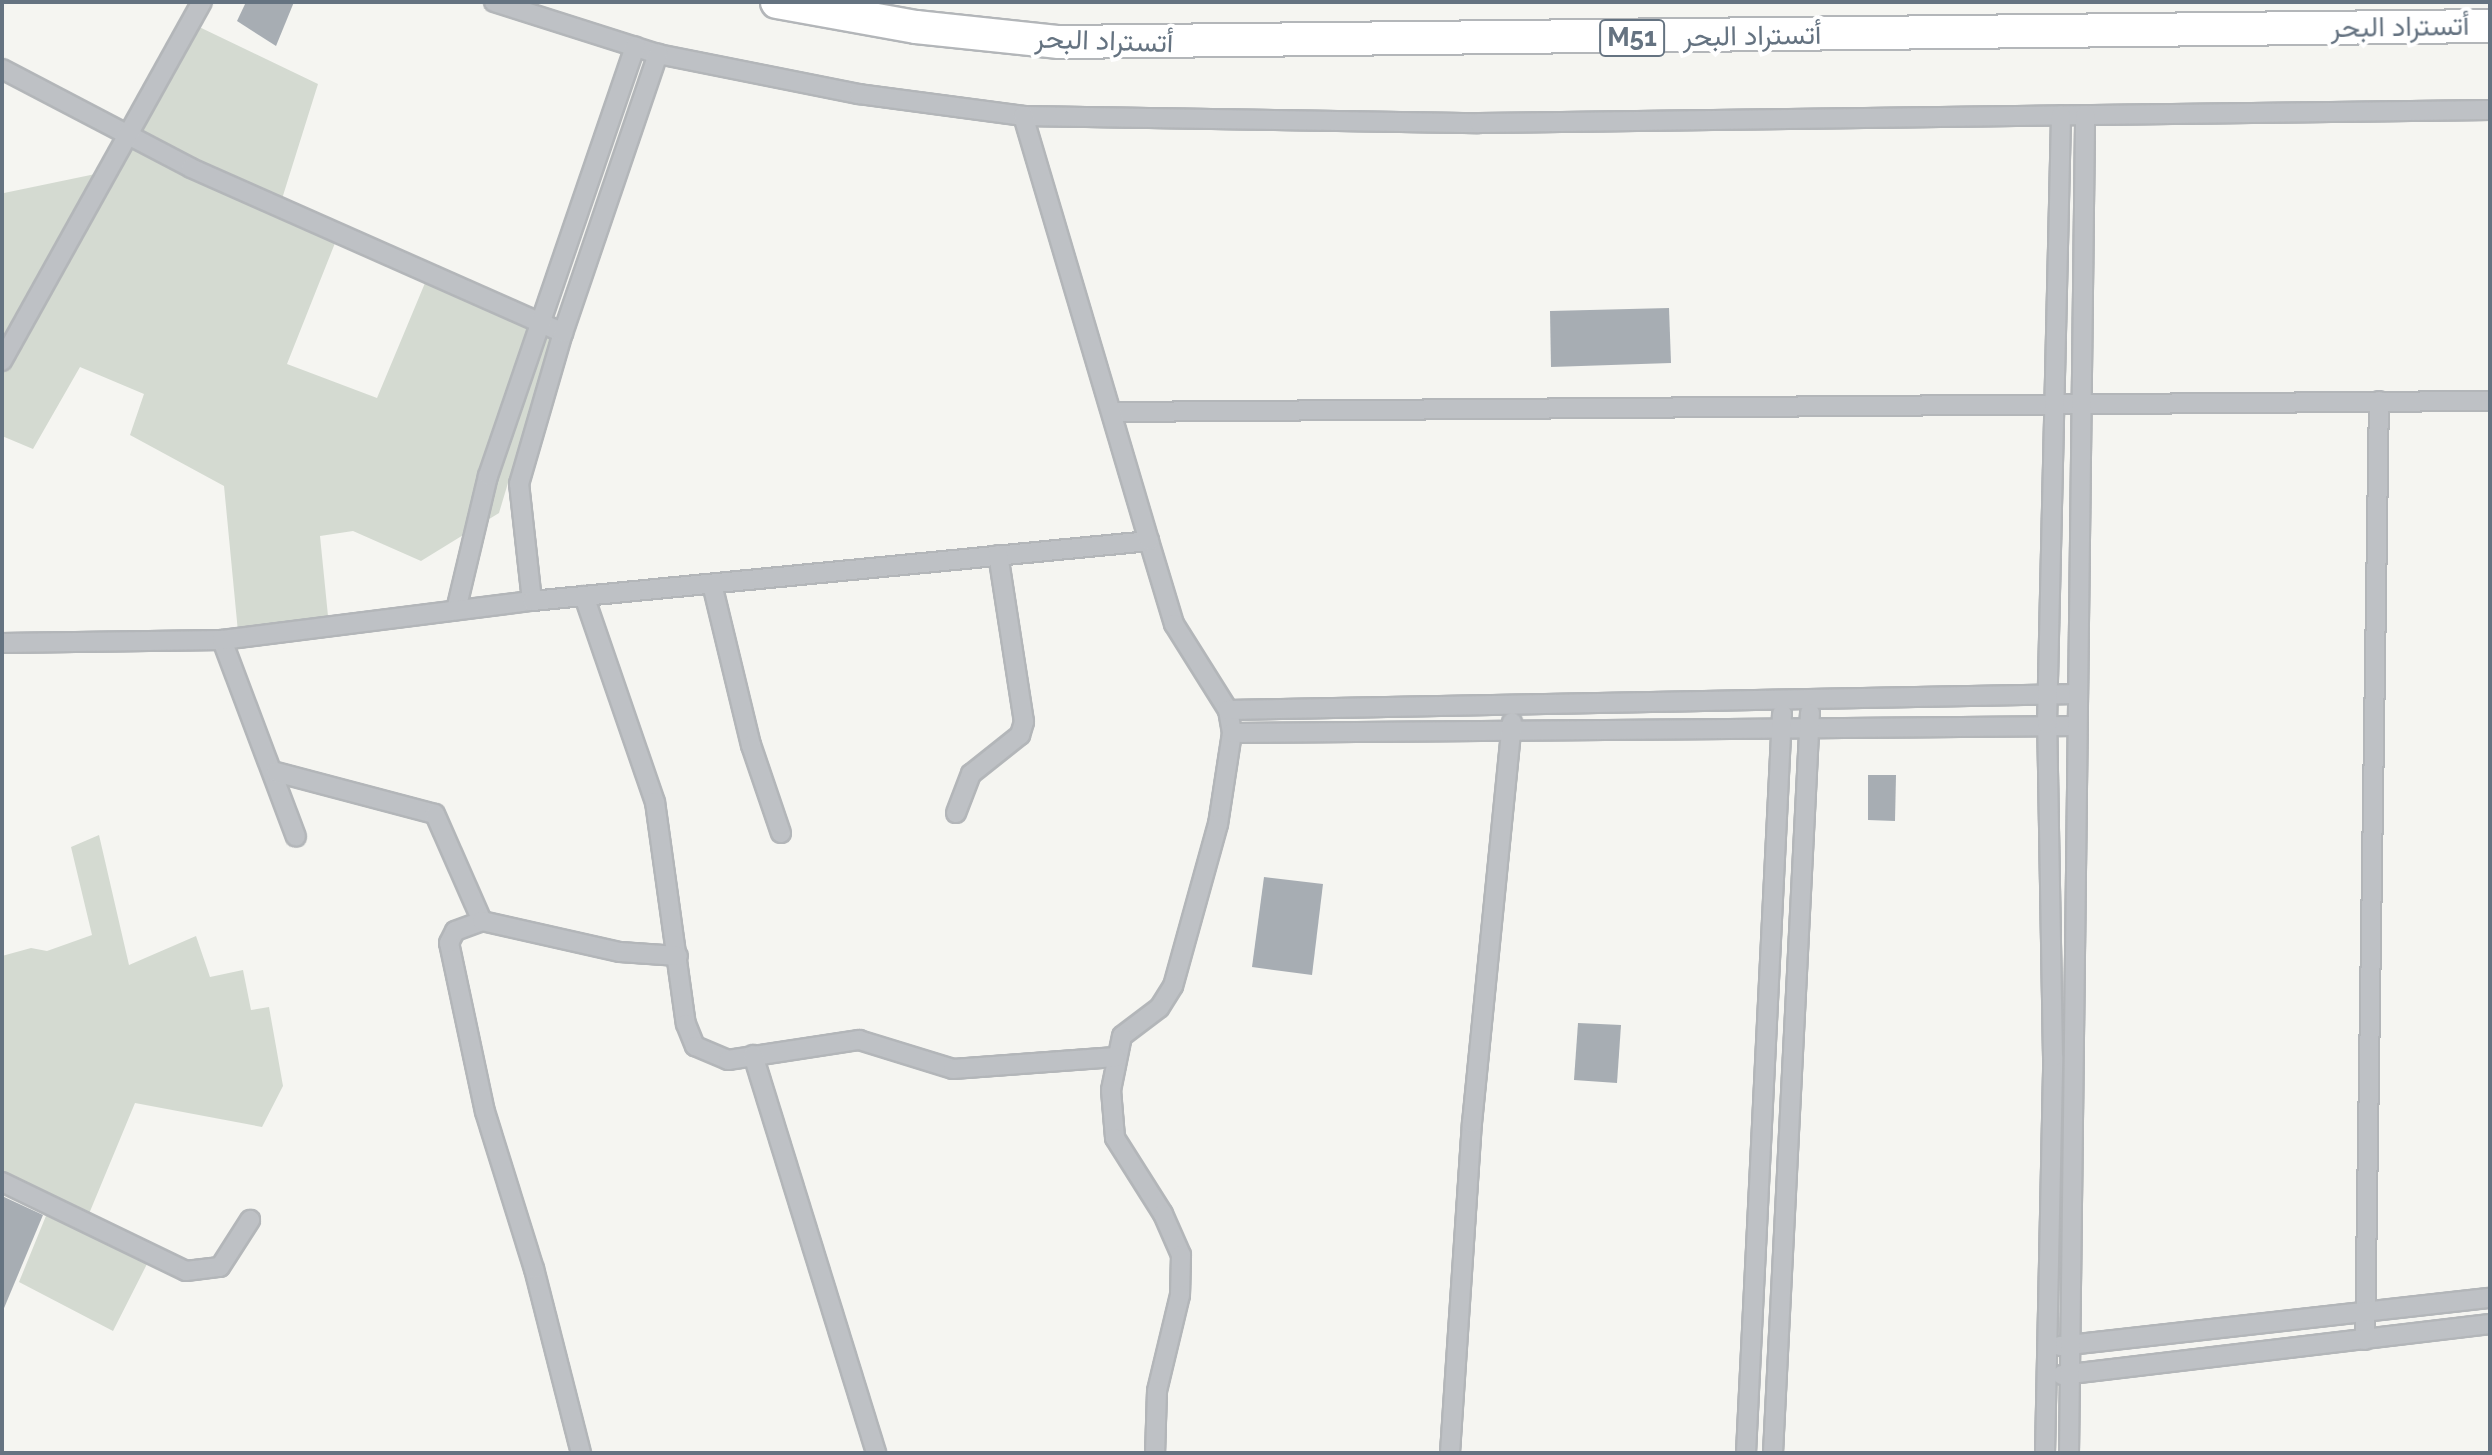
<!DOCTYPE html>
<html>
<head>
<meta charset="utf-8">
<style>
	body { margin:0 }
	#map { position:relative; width:2492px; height:1455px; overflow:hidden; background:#f5f5f1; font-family:Raleway,Vazirmatn,sans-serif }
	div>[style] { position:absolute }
	.green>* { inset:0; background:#d4dad1 }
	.building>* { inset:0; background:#a7adb3 }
	.roads { filter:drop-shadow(2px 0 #b3b6b9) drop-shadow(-2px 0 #b3b6b9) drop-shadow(0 2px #b3b6b9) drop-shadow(0 -2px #b3b6b9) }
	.minor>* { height:18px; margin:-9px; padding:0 9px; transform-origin:9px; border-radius:9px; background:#bec1c5 }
	.motorway>* { height:32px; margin:-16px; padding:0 16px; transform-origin:16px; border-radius:16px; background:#fff }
	span { translate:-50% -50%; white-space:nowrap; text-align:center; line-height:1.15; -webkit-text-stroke:8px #fff; paint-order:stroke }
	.shield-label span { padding:2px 6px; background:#fff; border:2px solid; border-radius:6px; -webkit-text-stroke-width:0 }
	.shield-label { font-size:26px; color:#657381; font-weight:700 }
	.street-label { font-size:28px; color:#657381 }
	.frame { position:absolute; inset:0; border:4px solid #657381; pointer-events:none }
</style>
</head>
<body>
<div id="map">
	<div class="green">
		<i style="clip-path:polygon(193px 24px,318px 84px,281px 202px,339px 233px,287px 364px,377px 398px,430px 271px,556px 322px,499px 513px,421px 561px,353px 531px,320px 536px,328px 616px,238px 632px,224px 486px,130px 435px,144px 394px,80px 367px,33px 449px,2px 436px,4px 193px,105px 172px)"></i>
		<i style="clip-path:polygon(99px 835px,129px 965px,196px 936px,210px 977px,243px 970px,251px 1010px,269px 1007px,283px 1086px,262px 1127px,135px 1103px,86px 1221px,147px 1264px,113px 1331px,19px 1282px,50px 1206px,2px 1185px,2px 956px,31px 948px,47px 951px,92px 935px,71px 847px)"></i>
	</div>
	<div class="building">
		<i style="clip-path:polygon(246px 2px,294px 2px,276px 46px,237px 21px)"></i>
		<i style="clip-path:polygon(1669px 308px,1671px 363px,1551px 367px,1550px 311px)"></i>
		<i style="clip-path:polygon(1868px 775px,1896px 775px,1895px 821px,1868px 820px)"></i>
		<i style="clip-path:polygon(1264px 877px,1323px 884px,1312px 975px,1252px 967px)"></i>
		<i style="clip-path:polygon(1578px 1023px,1621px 1025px,1617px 1083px,1574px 1080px)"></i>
		<i style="clip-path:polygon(2px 1196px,43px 1215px,2px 1313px)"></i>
	</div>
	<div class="roads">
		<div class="minor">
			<i style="left:494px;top:2px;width:172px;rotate:17.6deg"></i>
			<i style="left:658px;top:54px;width:205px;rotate:11.3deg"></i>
			<i style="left:859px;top:94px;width:165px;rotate:7.6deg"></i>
			<i style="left:1023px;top:116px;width:456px;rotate:0.9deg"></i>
			<i style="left:1479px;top:123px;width:1011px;rotate:-0.74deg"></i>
			<i style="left:2px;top:69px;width:213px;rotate:27.6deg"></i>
			<i style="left:191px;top:168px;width:407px;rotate:23.9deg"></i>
			<i style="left:2px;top:361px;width:411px;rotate:-60.9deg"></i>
			<i style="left:1113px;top:412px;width:1377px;rotate:-0.46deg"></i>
			<i style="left:1149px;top:541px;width:87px;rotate:73.2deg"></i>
			<i style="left:1174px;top:624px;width:102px;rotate:57.9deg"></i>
			<i style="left:1228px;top:710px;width:23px;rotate:80deg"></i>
			<i style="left:1232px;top:733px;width:92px;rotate:98.7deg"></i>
			<i style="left:1218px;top:824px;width:168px;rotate:105.5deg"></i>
			<i style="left:1173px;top:986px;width:26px;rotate:122deg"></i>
			<i style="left:1159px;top:1008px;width:46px;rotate:142.9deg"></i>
			<i style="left:1122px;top:1036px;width:55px;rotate:101.5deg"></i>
			<i style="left:1111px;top:1090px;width:48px;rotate:85.2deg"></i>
			<i style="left:1115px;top:1138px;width:90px;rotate:57.7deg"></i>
			<i style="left:1163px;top:1214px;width:45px;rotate:66.3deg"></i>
			<i style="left:1181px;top:1255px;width:40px;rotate:91.4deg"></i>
			<i style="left:1180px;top:1295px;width:99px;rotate:103.5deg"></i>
			<i style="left:1157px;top:1391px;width:62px;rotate:91.8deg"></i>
			<i style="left:712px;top:584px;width:166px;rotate:76.4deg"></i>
			<i style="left:751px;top:745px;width:93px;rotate:71.2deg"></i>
			<i style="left:584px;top:596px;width:218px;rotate:71deg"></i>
			<i style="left:655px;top:802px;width:224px;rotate:82.1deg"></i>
			<i style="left:686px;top:1024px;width:24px;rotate:68deg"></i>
			<i style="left:695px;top:1046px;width:36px;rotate:23deg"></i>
			<i style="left:728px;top:1060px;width:133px;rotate:-8.7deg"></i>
			<i style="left:859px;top:1040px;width:98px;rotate:17.1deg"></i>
			<i style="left:953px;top:1069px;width:163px;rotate:-4.2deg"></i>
			<i style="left:532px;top:601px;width:118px;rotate:-96.3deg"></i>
			<i style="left:519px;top:484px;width:157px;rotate:-73.8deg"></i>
			<i style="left:563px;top:333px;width:295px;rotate:-71.2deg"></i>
			<i style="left:456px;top:610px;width:138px;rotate:-76.6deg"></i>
			<i style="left:488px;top:476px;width:454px;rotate:-71.1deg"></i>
			<i style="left:222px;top:640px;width:210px;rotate:69.4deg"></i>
			<i style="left:2px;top:643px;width:220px;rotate:-0.8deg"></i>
			<i style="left:222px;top:640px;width:312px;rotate:-7.2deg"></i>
			<i style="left:532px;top:601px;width:620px;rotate:-5.55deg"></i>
			<i style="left:1149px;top:541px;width:443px;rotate:-106.5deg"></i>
			<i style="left:1228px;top:710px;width:849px;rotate:-1.08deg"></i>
			<i style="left:1232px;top:733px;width:845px;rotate:-0.47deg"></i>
			<i style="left:276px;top:772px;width:164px;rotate:14.8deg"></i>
			<i style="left:435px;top:814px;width:117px;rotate:66.3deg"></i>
			<i style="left:956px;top:813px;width:42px;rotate:-69deg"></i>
			<i style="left:971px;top:774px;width:63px;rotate:-38.5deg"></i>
			<i style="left:1020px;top:735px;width:14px;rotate:-73deg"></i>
			<i style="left:1024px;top:722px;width:169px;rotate:-98.8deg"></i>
			<i style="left:753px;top:1055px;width:417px;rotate:72.8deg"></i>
			<i style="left:2px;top:1182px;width:204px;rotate:25.8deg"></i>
			<i style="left:186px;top:1271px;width:34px;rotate:-7deg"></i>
			<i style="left:220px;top:1267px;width:56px;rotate:-57.4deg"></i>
			<i style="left:2365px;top:1340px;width:939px;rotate:-89.15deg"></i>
			<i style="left:2060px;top:1346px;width:433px;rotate:-6.4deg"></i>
			<i style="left:2062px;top:1375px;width:431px;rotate:-6.8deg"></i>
			<i style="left:581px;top:1453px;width:190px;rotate:-104.3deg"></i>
			<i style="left:534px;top:1269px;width:164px;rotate:-107.3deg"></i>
			<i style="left:485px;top:1112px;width:173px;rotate:-102deg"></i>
			<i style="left:449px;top:943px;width:13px;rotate:-63deg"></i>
			<i style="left:455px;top:931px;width:29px;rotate:-20deg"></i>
			<i style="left:482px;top:921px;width:141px;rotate:12.7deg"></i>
			<i style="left:620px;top:952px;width:58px;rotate:3.9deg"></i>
			<i style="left:1450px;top:1453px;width:331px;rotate:-86.2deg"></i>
			<i style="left:1472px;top:1123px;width:403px;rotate:-84.3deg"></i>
			<i style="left:1746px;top:1453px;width:740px;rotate:-87.21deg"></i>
			<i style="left:1773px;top:1453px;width:741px;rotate:-87.14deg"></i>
			<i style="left:2045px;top:1453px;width:396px;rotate:-88.8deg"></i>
			<i style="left:2053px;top:1057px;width:333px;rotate:-91deg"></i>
			<i style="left:2047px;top:724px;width:609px;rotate:-88.68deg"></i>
			<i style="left:2069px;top:1453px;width:1338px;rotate:-89.31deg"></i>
		</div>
		<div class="motorway">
			<i style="left:777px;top:2px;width:141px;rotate:10.2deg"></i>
			<i style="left:916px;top:27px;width:144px;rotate:6deg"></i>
			<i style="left:1059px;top:42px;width:1431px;rotate:-0.64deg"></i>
		</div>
	</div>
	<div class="shield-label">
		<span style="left:1632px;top:38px">M51</span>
	</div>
	<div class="street-label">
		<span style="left:2400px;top:27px;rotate:-1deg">أتستراد البحر</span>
		<span style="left:1752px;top:36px;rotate:-1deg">أتستراد البحر</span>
		<span style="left:1104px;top:41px;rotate:2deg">أتستراد البحر</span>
	</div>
	<div class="frame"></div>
</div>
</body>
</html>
